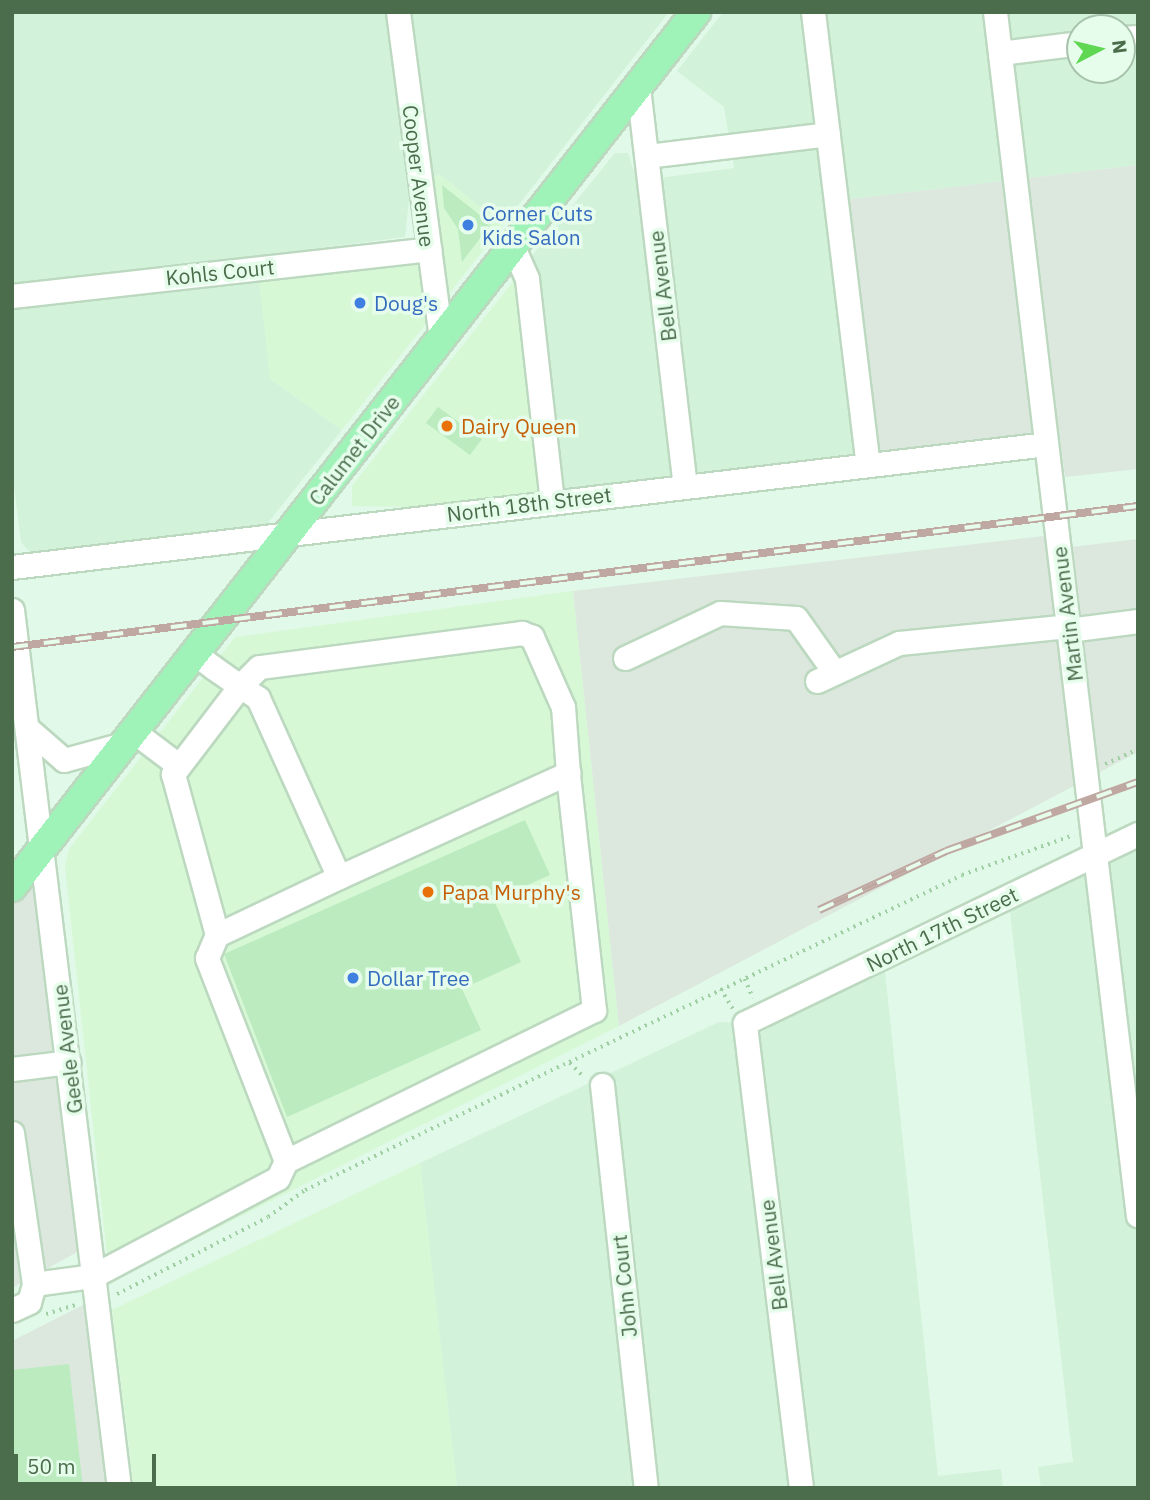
<!DOCTYPE html>
<html>
<head>
<meta charset="utf-8">
<style>
	body { margin:0 }
	#map { position:relative; width:1150px; height:1500px; overflow:hidden; background:#e1f9e8; font-family:"IBM Plex Sans",sans-serif }
	div>[style] { position:absolute }
	.residential>* { inset:0; background:#d3f2da }
	.commercial>* { inset:0; background:#d6f8d5 }
	.industrial>* { inset:0; background:#dce8de }
	.building>* { inset:0; background:#bbebbf }
	.path>* { height:3.5px; margin-top:-1.75px; transform-origin:0; background:repeating-linear-gradient(90deg,#9fcfa2 0 2px,transparent 0 7px) }
	.roads { filter:drop-shadow(2px 0 #bcd9c0) drop-shadow(-2px 0 #bcd9c0) drop-shadow(0 2px #bcd9c0) drop-shadow(0 -2px #bcd9c0) }
	.minor>* { height:23px; margin:-11.5px; padding:0 11.5px; transform-origin:11.5px; border-radius:11.5px; background:#fff }
	.major>* { height:28px; margin:-14px; padding:0 14px; transform-origin:14px; border-radius:14px; background:#9ff2b8 }
	.rail>* { height:8px; margin-top:-4px; transform-origin:0; background:repeating-linear-gradient(90deg,#e6fdec 0 16px,#c0a8a2 0 32px); box-sizing:border-box; border-block:2px solid #c0a8a2 }
	.dots>* { width:19px; height:19px; translate:-50% -50%; box-sizing:border-box; border:4px solid #e6fdec; border-radius:50% }
	span { translate:-50% -50%; white-space:nowrap; text-align:center; line-height:1.15; -webkit-text-stroke:7px #e6fdec; paint-order:stroke }
	.street-label { font-size:21px; color:#4b6d4c }
	.shop-label { font-size:21px; color:#366cbe }
	.left { translate:0 -50%; text-align:left }
	.food-label { font-size:21px; color:#c56008 }
	.frame { position:absolute; inset:0; border:14px solid #4b6d4c; pointer-events:none }
	.north { position:absolute; left:1066px; top:14px; width:70px; height:70px; box-sizing:border-box; background:#e6fdec; border:2px solid #a8c3ac; border-radius:50%; rotate:83deg; font-size:19px; font-weight:700; line-height:28px; text-align:center; color:#4b6d4c }
	.north::after { content:''; display:block; margin:auto; width:24px; height:32px; background:#60d752; clip-path:polygon(50% 0,100% 100%,50% 72%,0 100%) }
	.scale { position:absolute; left:14px; top:1454px; width:142px; height:32px; box-sizing:border-box; border:4px solid #4b6d4c; border-top:0; padding-left:9px; font-size:21px; line-height:24px; white-space:nowrap; color:#4b6d4c; -webkit-text-stroke:5px #e6fdec; paint-order:stroke }
</style>
</head>
<body>
<div id="map">
	<div class="residential">
		<i style="clip-path:polygon(12px 12px,669px 12px,503px 225px,439px 174px,409px 199px,405px 237px,257px 256px,270px 379px,342px 430px,267px 524px,31px 554px,21px 542px,12px 470px)"></i>
		<i style="clip-path:polygon(evenodd,723px 12px,1138px 12px,1138px 165px,844px 200px,859px 453px,556px 491px,531px 257px,615px 153px,628px 153px,637px 181px,734px 168px,724px 107px,677px 71px,723px 12px,1080px 28px,1122px 28px,1122px 70px,1080px 70px,1080px 28px)"></i>
		<i style="clip-path:polygon(1138px 839px,1138px 1488px,1041px 1488px,1038px 1467px,1073px 1462px,1009px 903px)"></i>
		<i style="clip-path:polygon(884px 962px,938px 1476px,1001px 1469px,1003px 1488px,457px 1488px,420px 1163px,719px 1022px,741px 1023px,742px 1033px,762px 1032px)"></i>
	</div>
	<div class="commercial">
		<i style="clip-path:polygon(439px 174px,503px 225px,342px 430px,270px 379px,259px 281px,443px 260px,433px 179px)"></i>
		<i style="clip-path:polygon(515px 279px,522px 285px,545px 491px,415px 507px,352px 506px,352px 486px)"></i>
		<i style="clip-path:polygon(573px 591px,619px 1026px,110px 1282px,65px 867px,69px 849px,235px 637px)"></i>
		<i style="clip-path:polygon(420px 1163px,457px 1488px,134px 1488px,112px 1310px)"></i>
	</div>
	<div class="industrial">
		<i style="clip-path:polygon(1138px 165px,1138px 469px,1065px 477px,1059px 431px,873px 452px,844px 200px)"></i>
		<i style="clip-path:polygon(1044px 536px,1047px 550px,1138px 539px,1138px 752px,619px 1026px,573px 591px)"></i>
		<i style="clip-path:polygon(43px 848px,90px 1245px,12px 1288px,12px 887px)"></i>
		<i style="clip-path:polygon(97px 1298px,119px 1488px,12px 1488px,12px 1341px)"></i>
	</div>
	<div class="building">
		<i style="clip-path:polygon(442px 185px,491px 224px,462px 262px,458px 229px,444px 208px)"></i>
		<i style="clip-path:polygon(438px 407px,482px 439px,470px 455px,426px 423px)"></i>
		<i style="clip-path:polygon(525px 820px,550px 875px,494px 900px,521px 962px,462px 989px,481px 1030px,287px 1117px,224px 954px)"></i>
		<i style="clip-path:polygon(69px 1364px,83px 1488px,12px 1488px,12px 1370px)"></i>
	</div>
	<div class="path">
		<i style="left:1105px;top:764px;width:36px;rotate:-24deg"></i>
		<i style="left:745px;top:979px;width:21px;rotate:67deg"></i>
		<i style="left:721px;top:989px;width:23px;rotate:59deg"></i>
		<i style="left:570px;top:1063px;width:20px;rotate:45deg"></i>
		<i style="left:117px;top:1294px;width:169px;rotate:-27deg"></i>
		<i style="left:268px;top:1217px;width:46px;rotate:-36.1deg"></i>
		<i style="left:305px;top:1190px;width:293px;rotate:-25.9deg"></i>
		<i style="left:569px;top:1062px;width:435px;rotate:-25.4deg"></i>
		<i style="left:962px;top:875px;width:119px;rotate:-19.7deg"></i>
		<i style="left:46px;top:1314px;width:30px;rotate:-17deg"></i>
	</div>
	<div class="roads">
		<div class="minor">
			<i style="left:398px;top:12px;width:330px;rotate:82.5deg"></i>
			<i style="left:813px;top:12px;width:455px;rotate:83.1deg"></i>
			<i style="left:995px;top:12px;width:1212px;rotate:83.23deg"></i>
			<i style="left:1122px;top:38px;width:16px;rotate:-4deg"></i>
			<i style="left:1000px;top:53px;width:81px;rotate:-7.1deg"></i>
			<i style="left:638px;top:87px;width:402px;rotate:83.3deg"></i>
			<i style="left:647px;top:156px;width:182px;rotate:-6.9deg"></i>
			<i style="left:513px;top:247px;width:35px;rotate:66deg"></i>
			<i style="left:527px;top:279px;width:223px;rotate:83.6deg"></i>
			<i style="left:12px;top:296px;width:420px;rotate:-6.4deg"></i>
			<i style="left:12px;top:567px;width:1041px;rotate:-6.78deg"></i>
			<i style="left:12px;top:610px;width:884px;rotate:83.05deg"></i>
			<i style="left:1068px;top:630px;width:71px;rotate:-7.3deg"></i>
			<i style="left:194px;top:653px;width:25px;rotate:37deg"></i>
			<i style="left:214px;top:668px;width:32px;rotate:35deg"></i>
			<i style="left:240px;top:686px;width:22px;rotate:34deg"></i>
			<i style="left:258px;top:698px;width:196px;rotate:65.7deg"></i>
			<i style="left:339px;top:877px;width:252px;rotate:-24.4deg"></i>
			<i style="left:568px;top:773px;width:66px;rotate:-94.3deg"></i>
			<i style="left:563px;top:707px;width:77px;rotate:-113.9deg"></i>
			<i style="left:532px;top:637px;width:11px;rotate:-158deg"></i>
			<i style="left:522px;top:633px;width:265px;rotate:172.6deg"></i>
			<i style="left:259px;top:667px;width:27px;rotate:135deg"></i>
			<i style="left:240px;top:686px;width:111px;rotate:127.3deg"></i>
			<i style="left:173px;top:774px;width:167px;rotate:74.7deg"></i>
			<i style="left:217px;top:935px;width:135px;rotate:-25.4deg"></i>
			<i style="left:625px;top:658px;width:105px;rotate:-25.3deg"></i>
			<i style="left:720px;top:613px;width:76px;rotate:3.8deg"></i>
			<i style="left:796px;top:618px;width:67px;rotate:54.7deg"></i>
			<i style="left:817px;top:681px;width:90px;rotate:-24.9deg"></i>
			<i style="left:899px;top:643px;width:170px;rotate:-5.7deg"></i>
			<i style="left:27px;top:728px;width:49px;rotate:40.9deg"></i>
			<i style="left:64px;top:760px;width:61px;rotate:-15.2deg"></i>
			<i style="left:133px;top:731px;width:56px;rotate:37.1deg"></i>
			<i style="left:12px;top:1069px;width:57px;rotate:-7deg"></i>
			<i style="left:602px;top:1085px;width:405px;rotate:83.8deg"></i>
			<i style="left:12px;top:1133px;width:153px;rotate:81.7deg"></i>
			<i style="left:34px;top:1284px;width:60px;rotate:-7.7deg"></i>
			<i style="left:93px;top:1276px;width:209px;rotate:-27.9deg"></i>
			<i style="left:278px;top:1178px;width:19px;rotate:-65deg"></i>
			<i style="left:286px;top:1161px;width:218px;rotate:-111.3deg"></i>
			<i style="left:207px;top:958px;width:25px;rotate:-67deg"></i>
			<i style="left:286px;top:1161px;width:343px;rotate:-26.1deg"></i>
			<i style="left:594px;top:1010px;width:238px;rotate:-96.3deg"></i>
			<i style="left:12px;top:1310px;width:19px;rotate:-25deg"></i>
			<i style="left:29px;top:1302px;width:19px;rotate:-74deg"></i>
			<i style="left:801px;top:1488px;width:468px;rotate:-96.9deg"></i>
			<i style="left:745px;top:1023px;width:436px;rotate:-25.7deg"></i>
		</div>
		<div class="major">
			<i style="left:12px;top:887px;width:1111px;rotate:-51.98deg"></i>
		</div>
	</div>
	<div class="rail">
		<i style="left:12px;top:647px;width:1135px;rotate:-7.14deg"></i>
		<i style="left:819px;top:910px;width:140px;rotate:-24.9deg"></i>
		<i style="left:946px;top:851px;width:204px;rotate:-19.8deg"></i>
	</div>
	<div class="dots">
		<i style="left:468px;top:225px;background:#3f7fe0"></i>
		<i style="left:360px;top:303px;background:#3f7fe0"></i>
		<i style="left:447px;top:426px;background:#e8710a"></i>
		<i style="left:428px;top:892px;background:#e8710a"></i>
		<i style="left:353px;top:978px;background:#3f7fe0"></i>
	</div>
	<div class="street-label">
		<span style="left:419px;top:176px;rotate:83deg">Cooper Avenue</span>
		<span style="left:220px;top:272px;rotate:-6deg">Kohls Court</span>
		<span style="left:662px;top:286px;rotate:-97deg">Bell Avenue</span>
		<span style="left:354px;top:450px;rotate:-52deg">Calumet Drive</span>
		<span style="left:529px;top:504px;rotate:-7deg">North 18th Street</span>
		<span style="left:1067px;top:614px;rotate:-97deg">Martin Avenue</span>
		<span style="left:942px;top:929px;rotate:-26deg">North 17th Street</span>
		<span style="left:67px;top:1049px;rotate:-97deg">Geele Avenue</span>
		<span style="left:773px;top:1255px;rotate:-97deg">Bell Avenue</span>
		<span style="left:624px;top:1286px;rotate:-96deg">John Court</span>
	</div>
	<div class="shop-label">
		<span class="left" style="left:482px;top:225px">Corner Cuts<br>Kids Salon</span>
		<span class="left" style="left:374px;top:303px">Doug's</span>
		<span class="left" style="left:367px;top:978px">Dollar Tree</span>
	</div>
	<div class="food-label">
		<span class="left" style="left:461px;top:426px">Dairy Queen</span>
		<span class="left" style="left:442px;top:892px">Papa Murphy's</span>
	</div>
	<div class="frame"></div>
	<div class="north">N</div>
	<div class="scale">50 m</div>
</div>
</body>
</html>
